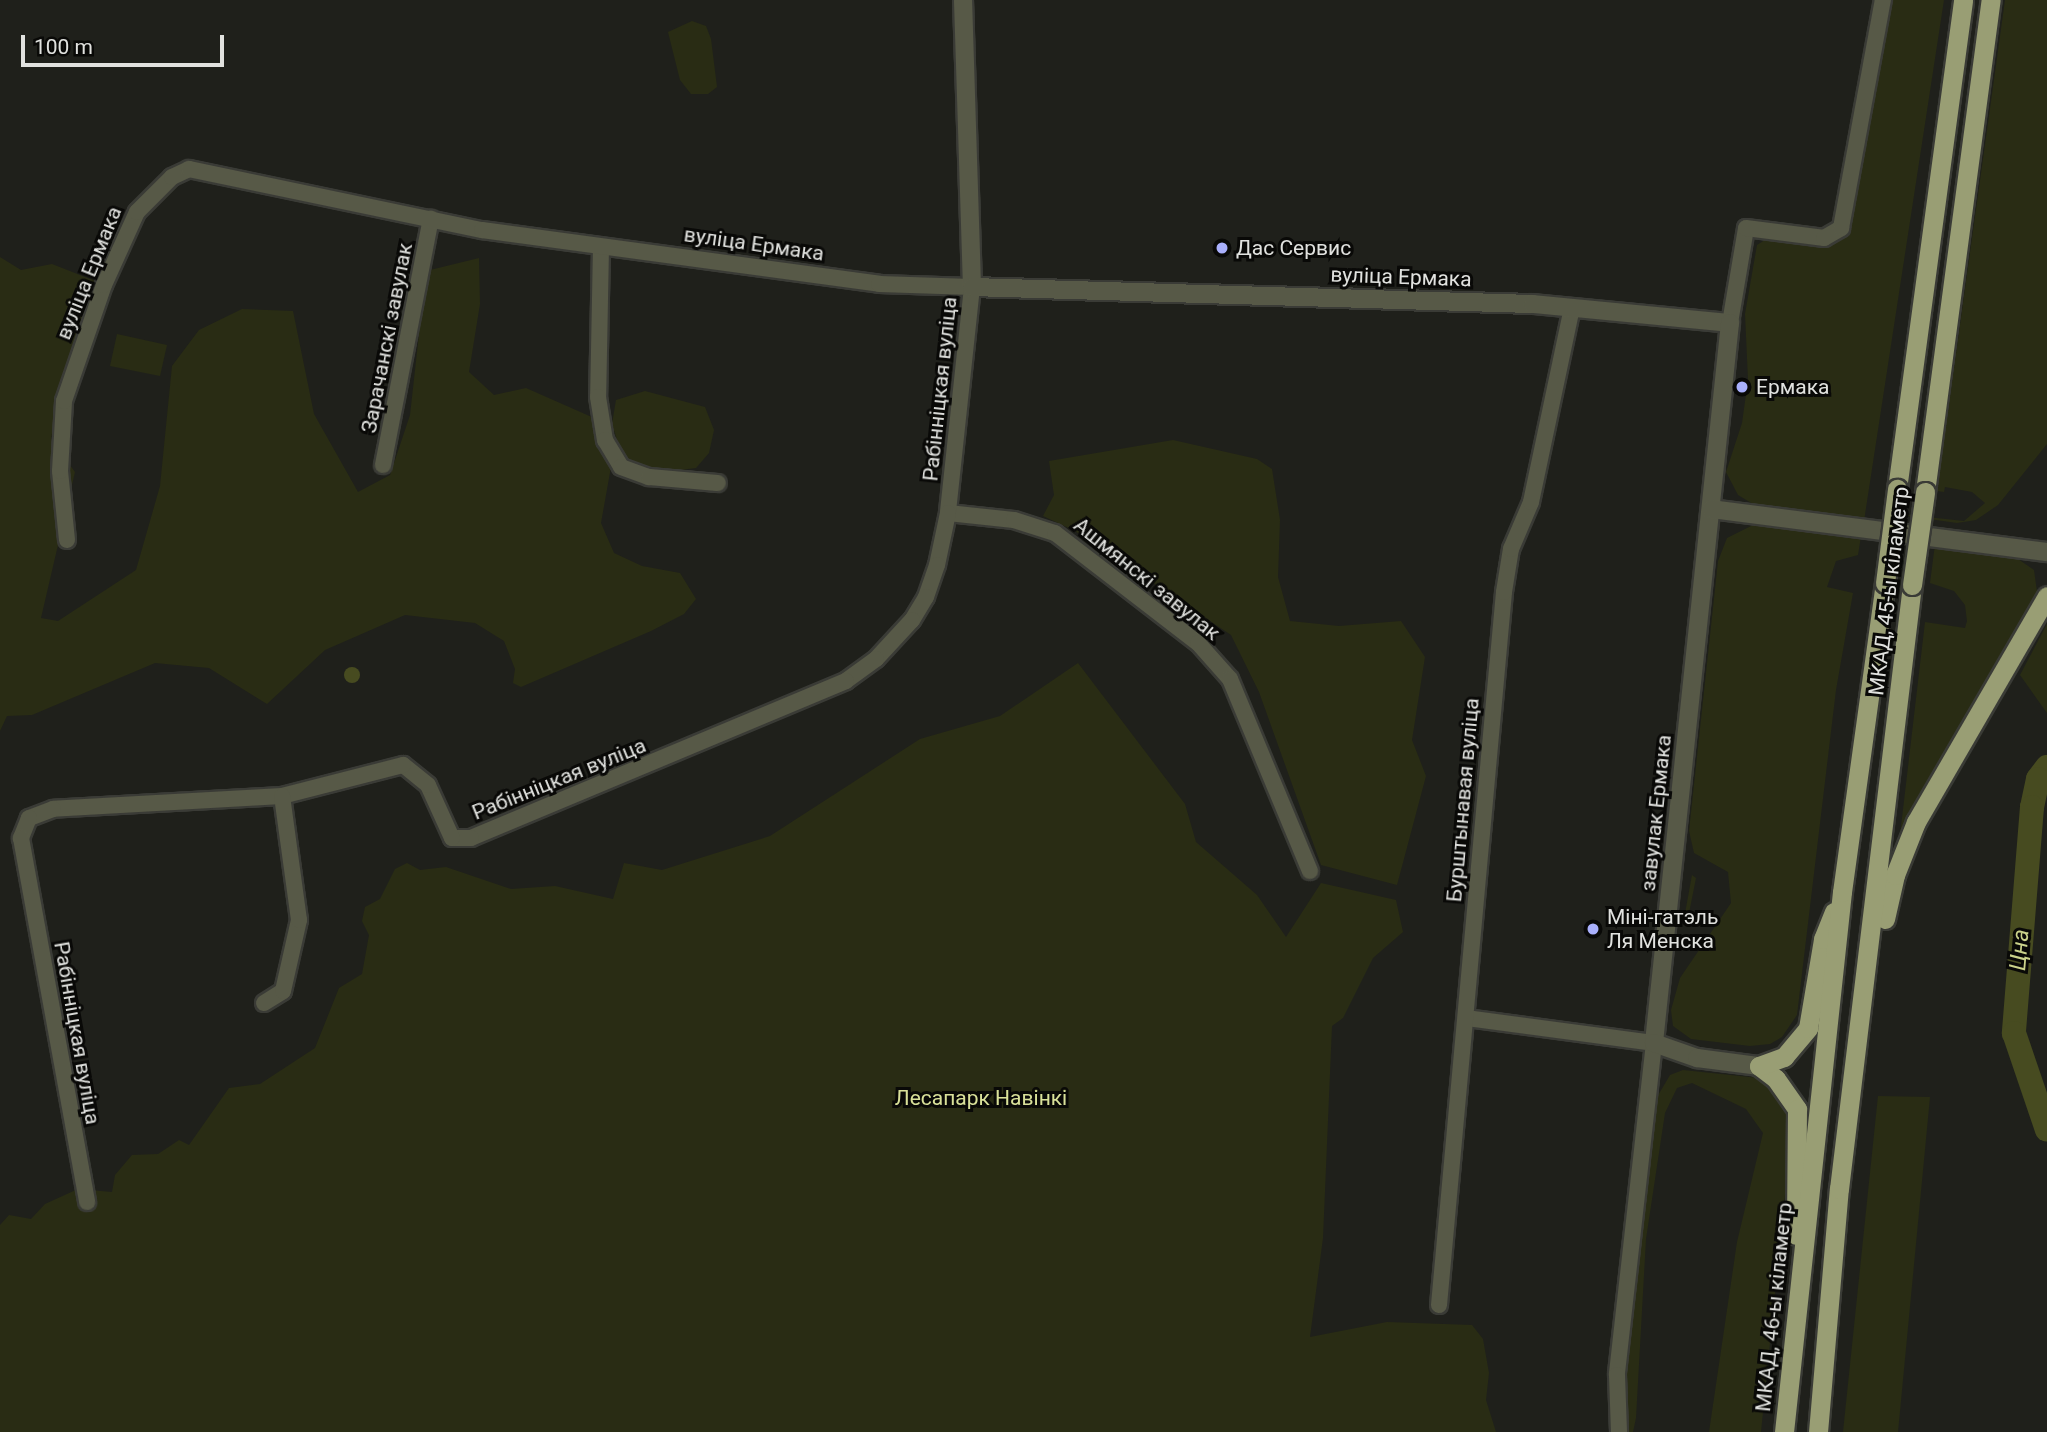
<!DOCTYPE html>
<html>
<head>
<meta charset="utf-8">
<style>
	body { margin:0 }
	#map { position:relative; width:2047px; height:1432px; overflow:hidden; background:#1f201b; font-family:Roboto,sans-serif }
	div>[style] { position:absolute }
	.green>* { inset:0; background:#292c14 }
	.water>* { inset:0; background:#474b20 }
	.round { border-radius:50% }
	.river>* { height:24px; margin:-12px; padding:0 12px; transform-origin:12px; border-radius:12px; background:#474b20 }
	.roads { filter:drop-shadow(2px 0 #3a3b36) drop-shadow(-2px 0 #3a3b36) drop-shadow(0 2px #3a3b36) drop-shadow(0 -2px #3a3b36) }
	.minor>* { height:16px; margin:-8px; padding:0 8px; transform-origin:8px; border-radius:8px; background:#575947 }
	.tertiary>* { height:18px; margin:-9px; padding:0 9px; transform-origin:9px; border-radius:9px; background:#575947 }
	.trunk>* { height:19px; margin:-9.5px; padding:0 9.5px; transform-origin:9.5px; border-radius:9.5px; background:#999e74 }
	.bridges { filter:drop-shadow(2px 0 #3a3b36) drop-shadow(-2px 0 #3a3b36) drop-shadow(0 2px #3a3b36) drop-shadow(0 -2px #3a3b36) }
	.trunk-bridge>* { height:19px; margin:-9.5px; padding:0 9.5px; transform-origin:9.5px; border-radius:9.5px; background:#999e74 }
	.dots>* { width:19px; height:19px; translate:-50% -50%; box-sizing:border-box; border:4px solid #090907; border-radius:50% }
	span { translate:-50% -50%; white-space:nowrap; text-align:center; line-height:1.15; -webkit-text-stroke:6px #090907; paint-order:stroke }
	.street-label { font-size:21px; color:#e1e2df }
	.poi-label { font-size:21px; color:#e1e2df }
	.left { translate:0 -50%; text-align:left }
	.park-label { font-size:21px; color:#d9e199 }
	.water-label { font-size:23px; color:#cbd38b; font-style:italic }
	.scale { position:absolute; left:21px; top:35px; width:203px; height:32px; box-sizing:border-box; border:4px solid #e1e2df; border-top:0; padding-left:9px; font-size:21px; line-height:24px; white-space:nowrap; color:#e1e2df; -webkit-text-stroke:5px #090907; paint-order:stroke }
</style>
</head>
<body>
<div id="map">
	<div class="green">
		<i style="clip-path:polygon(1890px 0,1944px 0,1864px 521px,1753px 504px,1738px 495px,1726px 472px,1742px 423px,1748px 380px,1745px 314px,1757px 245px,1768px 238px,1822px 244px,1838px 241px,1850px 229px)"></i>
		<i style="clip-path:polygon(2005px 0,2047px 0,2047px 444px,1998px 505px,1976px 520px,1957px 523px,1873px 511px,1964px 521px,1985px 503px,1972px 492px,1945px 487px,1944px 492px,1937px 491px)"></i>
		<i style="clip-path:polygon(692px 21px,706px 26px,711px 39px,717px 87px,708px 94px,691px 94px,680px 80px,668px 32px)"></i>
		<i style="clip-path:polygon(0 257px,21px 270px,52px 264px,108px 286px,60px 387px,51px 439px,75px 472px,41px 618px,58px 621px,136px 570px,160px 486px,172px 366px,199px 330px,242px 309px,293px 311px,314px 414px,358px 492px,390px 475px,410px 415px,426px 271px,479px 258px,480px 304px,469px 372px,494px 395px,526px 388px,594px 418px,611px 467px,601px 523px,614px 553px,642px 566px,680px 573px,696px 599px,684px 614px,651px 631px,521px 687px,513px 683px,515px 669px,504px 641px,475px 623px,405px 615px,325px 650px,267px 704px,209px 668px,155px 663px,32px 715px,7px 716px,0 731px)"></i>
		<i style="clip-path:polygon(117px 334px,167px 345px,160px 376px,110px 366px)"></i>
		<i style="clip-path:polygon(645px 391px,705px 407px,714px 430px,709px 453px,696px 468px,658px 473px,631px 463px,619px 446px,612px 424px,616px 400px)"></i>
		<i style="clip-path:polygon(1173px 440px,1257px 459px,1272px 469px,1280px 520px,1278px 577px,1290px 621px,1339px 626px,1401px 621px,1425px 657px,1412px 740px,1426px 776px,1397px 885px,1321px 865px,1259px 692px,1231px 635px,1075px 531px,1043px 516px,1054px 495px,1049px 461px)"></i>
		<i style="clip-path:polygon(1753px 525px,1861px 536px,1858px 555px,1836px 561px,1827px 587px,1853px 593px,1836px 690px,1797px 1015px,1782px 1037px,1770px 1044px,1750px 1046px,1691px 1039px,1673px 1026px,1671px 1010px,1680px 978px,1731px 903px,1728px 872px,1694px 853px,1689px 831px,1718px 561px,1727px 538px)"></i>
		<i style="clip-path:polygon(1935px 544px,2018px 559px,2034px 570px,2038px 599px,2012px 654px,1900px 835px,1925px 622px,1965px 628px,1967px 621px,1965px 605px,1954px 591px,1930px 583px)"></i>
		<i style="clip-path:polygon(2047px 624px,2047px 713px,2020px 675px)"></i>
		<i style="clip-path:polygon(1078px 663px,1185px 804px,1196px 842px,1257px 895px,1286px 937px,1321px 883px,1396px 900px,1403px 932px,1373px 958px,1343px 1018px,1332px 1026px,1323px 1238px,1310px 1337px,1387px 1322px,1472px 1325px,1483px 1339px,1489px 1373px,1486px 1400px,1496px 1432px,0 1432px,0 1225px,9px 1215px,31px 1219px,45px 1204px,78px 1189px,112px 1192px,115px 1175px,132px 1155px,158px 1154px,179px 1140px,189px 1145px,229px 1088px,260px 1084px,315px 1048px,339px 988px,362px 974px,369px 935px,362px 921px,365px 907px,380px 899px,395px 869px,407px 863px,420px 870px,446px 867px,511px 889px,555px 886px,613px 899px,624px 863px,662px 870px,770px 836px,920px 739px,1000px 716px)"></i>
		<i style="clip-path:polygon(1692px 875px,1696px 878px,1687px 923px,1684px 919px)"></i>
		<i style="clip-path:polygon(1683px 1070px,1759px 1078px,1784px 1100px,1792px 1125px,1761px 1432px,1709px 1432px,1737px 1242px,1763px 1133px,1746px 1109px,1692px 1083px,1677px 1088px,1665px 1113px,1646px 1239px,1636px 1418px,1633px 1432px,1624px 1432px,1623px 1374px,1641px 1187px,1648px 1175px,1657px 1097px,1670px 1075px)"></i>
		<i style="clip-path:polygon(1878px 1096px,1930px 1097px,1898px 1432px,1843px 1432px)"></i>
	</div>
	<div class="water">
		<i class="round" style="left:344px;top:667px;width:16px;height:16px"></i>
	</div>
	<div class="river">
		<i style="left:2047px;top:767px;width:15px;rotate:127deg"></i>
		<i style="left:2038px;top:779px;width:29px;rotate:102deg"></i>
		<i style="left:2032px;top:807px;width:227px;rotate:94.6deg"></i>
		<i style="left:2014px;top:1033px;width:102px;rotate:71.2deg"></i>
	</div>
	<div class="roads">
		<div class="minor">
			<i style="left:601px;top:247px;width:150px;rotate:91.1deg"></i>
			<i style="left:598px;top:397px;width:44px;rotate:80.8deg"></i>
			<i style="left:605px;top:440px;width:31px;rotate:59deg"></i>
			<i style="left:621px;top:467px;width:30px;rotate:20deg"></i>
			<i style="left:649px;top:477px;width:69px;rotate:5deg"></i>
			<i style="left:1730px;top:323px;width:96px;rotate:-80.4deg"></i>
			<i style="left:1746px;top:228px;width:79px;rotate:7.3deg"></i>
			<i style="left:1824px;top:238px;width:20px;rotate:-30deg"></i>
			<i style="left:1841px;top:228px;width:232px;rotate:-79.6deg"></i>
			<i style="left:383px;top:465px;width:251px;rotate:-79deg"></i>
			<i style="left:948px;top:513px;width:66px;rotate:6.1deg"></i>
			<i style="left:1014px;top:520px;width:43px;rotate:17.6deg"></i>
			<i style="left:1055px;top:533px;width:180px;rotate:37.6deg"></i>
			<i style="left:1198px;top:643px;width:48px;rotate:48.4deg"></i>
			<i style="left:1230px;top:679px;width:208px;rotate:67.4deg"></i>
			<i style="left:67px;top:540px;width:69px;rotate:-95.8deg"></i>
			<i style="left:60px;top:471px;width:70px;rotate:-86.7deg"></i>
			<i style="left:64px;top:401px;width:123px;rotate:-71deg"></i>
			<i style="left:104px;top:285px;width:80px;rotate:-65.7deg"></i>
			<i style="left:137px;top:212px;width:49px;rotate:-45deg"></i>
			<i style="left:172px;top:177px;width:19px;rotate:-25deg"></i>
			<i style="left:189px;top:169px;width:299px;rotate:11.8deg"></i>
			<i style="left:482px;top:230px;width:401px;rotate:7.7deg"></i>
			<i style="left:879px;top:284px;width:93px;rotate:1.8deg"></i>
			<i style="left:972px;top:287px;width:227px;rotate:96.1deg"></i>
			<i style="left:948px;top:513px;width:53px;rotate:101.9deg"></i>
			<i style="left:937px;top:565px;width:34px;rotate:109deg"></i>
			<i style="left:926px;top:597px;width:27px;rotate:121deg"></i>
			<i style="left:912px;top:620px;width:53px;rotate:132.7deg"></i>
			<i style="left:876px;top:659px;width:37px;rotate:144deg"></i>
			<i style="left:846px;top:681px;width:407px;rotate:157.3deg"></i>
			<i style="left:471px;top:838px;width:19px;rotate:180deg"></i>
			<i style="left:452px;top:838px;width:58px;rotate:-114.4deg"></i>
			<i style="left:428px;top:785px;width:32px;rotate:-141deg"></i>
			<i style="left:403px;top:765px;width:125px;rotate:165.6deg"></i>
			<i style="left:282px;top:796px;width:229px;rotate:176.8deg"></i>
			<i style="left:53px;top:809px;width:26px;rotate:159deg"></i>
			<i style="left:29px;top:818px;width:22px;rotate:112deg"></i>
			<i style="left:21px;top:838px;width:370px;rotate:79.7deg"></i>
			<i style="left:264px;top:1003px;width:22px;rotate:-32deg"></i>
			<i style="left:283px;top:991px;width:73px;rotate:-77.3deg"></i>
			<i style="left:299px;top:920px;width:125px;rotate:-97.8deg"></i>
			<i style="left:1466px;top:1018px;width:190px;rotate:7.6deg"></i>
			<i style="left:1654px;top:1043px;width:334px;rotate:96.4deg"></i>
			<i style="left:1617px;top:1375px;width:57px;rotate:88deg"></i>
			<i style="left:1439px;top:1305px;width:716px;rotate:-84.79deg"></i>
			<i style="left:1504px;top:592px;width:44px;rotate:-80.8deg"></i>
			<i style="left:1511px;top:549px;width:51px;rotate:-66.9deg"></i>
			<i style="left:1531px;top:502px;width:199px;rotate:-78.1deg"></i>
		</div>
		<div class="tertiary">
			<i style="left:963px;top:0;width:287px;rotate:88.2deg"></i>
			<i style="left:972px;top:287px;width:561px;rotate:1.74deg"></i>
			<i style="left:1533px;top:304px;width:198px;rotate:5.5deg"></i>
			<i style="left:1730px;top:323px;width:724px;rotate:96.03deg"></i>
			<i style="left:1654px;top:1043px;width:46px;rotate:19.2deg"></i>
			<i style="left:1697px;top:1058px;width:63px;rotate:7.4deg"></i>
			<i style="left:1711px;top:509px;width:339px;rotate:7.3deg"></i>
		</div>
		<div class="trunk">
			<i style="left:1897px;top:489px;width:493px;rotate:-82.3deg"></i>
			<i style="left:1925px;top:492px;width:496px;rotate:-82.4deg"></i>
			<i style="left:1885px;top:919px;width:45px;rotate:-77.2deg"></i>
			<i style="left:1895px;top:875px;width:57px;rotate:-68.4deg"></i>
			<i style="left:1916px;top:822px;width:261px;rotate:-59.9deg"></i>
			<i style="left:1759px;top:1066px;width:21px;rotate:37deg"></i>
			<i style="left:1776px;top:1079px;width:37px;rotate:55deg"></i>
			<i style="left:1797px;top:1109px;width:126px;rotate:90.5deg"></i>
			<i style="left:1759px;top:1066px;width:27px;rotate:-20deg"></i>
			<i style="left:1784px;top:1057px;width:38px;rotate:-50deg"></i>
			<i style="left:1808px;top:1028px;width:90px;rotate:-80.4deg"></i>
			<i style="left:1823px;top:939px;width:29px;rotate:-68deg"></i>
			<i style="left:1784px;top:1432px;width:543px;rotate:-83.87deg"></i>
			<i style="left:1842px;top:892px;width:312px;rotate:-82.1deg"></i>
			<i style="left:1818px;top:1432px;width:244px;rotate:-85.1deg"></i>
			<i style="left:1839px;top:1189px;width:608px;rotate:-83.11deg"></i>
		</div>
	</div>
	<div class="bridges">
		<div class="trunk-bridge">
			<i style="left:1885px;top:583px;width:95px;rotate:-82.7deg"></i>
			<i style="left:1912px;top:585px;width:94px;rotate:-82deg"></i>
		</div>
	</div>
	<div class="dots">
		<i style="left:1222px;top:248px;background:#a9b0fc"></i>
		<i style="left:1742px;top:387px;background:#a9b0fc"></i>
		<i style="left:1593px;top:929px;background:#a9b0fc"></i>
	</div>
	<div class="street-label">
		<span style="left:754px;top:244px;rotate:8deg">вуліца Ермака</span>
		<span style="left:89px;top:273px;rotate:-68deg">вуліца Ермака</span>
		<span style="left:1401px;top:277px;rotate:2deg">вуліца Ермака</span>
		<span style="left:387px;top:338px;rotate:-79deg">Зарачанскі завулак</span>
		<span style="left:940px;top:389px;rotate:-84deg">Рабінніцкая вуліца</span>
		<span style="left:1147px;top:579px;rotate:39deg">Ашмянскі завулак</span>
		<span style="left:1889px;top:591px;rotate:-83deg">МКАД, 45-ы кіламетр</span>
		<span style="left:559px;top:779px;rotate:-22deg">Рабінніцкая вуліца</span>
		<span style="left:1463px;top:800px;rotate:-85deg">Бурштынавая вуліца</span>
		<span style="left:1656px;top:813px;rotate:-84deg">завулак Ермака</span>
		<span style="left:77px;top:1033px;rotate:80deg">Рабінніцкая вуліца</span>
		<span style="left:1774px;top:1307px;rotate:-84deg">МКАД, 46-ы кіламетр</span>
	</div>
	<div class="poi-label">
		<span class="left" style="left:1236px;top:248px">Дас Сервис</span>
		<span class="left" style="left:1756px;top:387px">Ермака</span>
		<span class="left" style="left:1607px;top:929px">Міні-гатэль<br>Ля Менска</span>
	</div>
	<div class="park-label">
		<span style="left:981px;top:1098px">Лесапарк Навінкі</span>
	</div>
	<div class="water-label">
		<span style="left:2020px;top:950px;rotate:-85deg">Цна</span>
	</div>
	<div class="scale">100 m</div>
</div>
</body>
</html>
